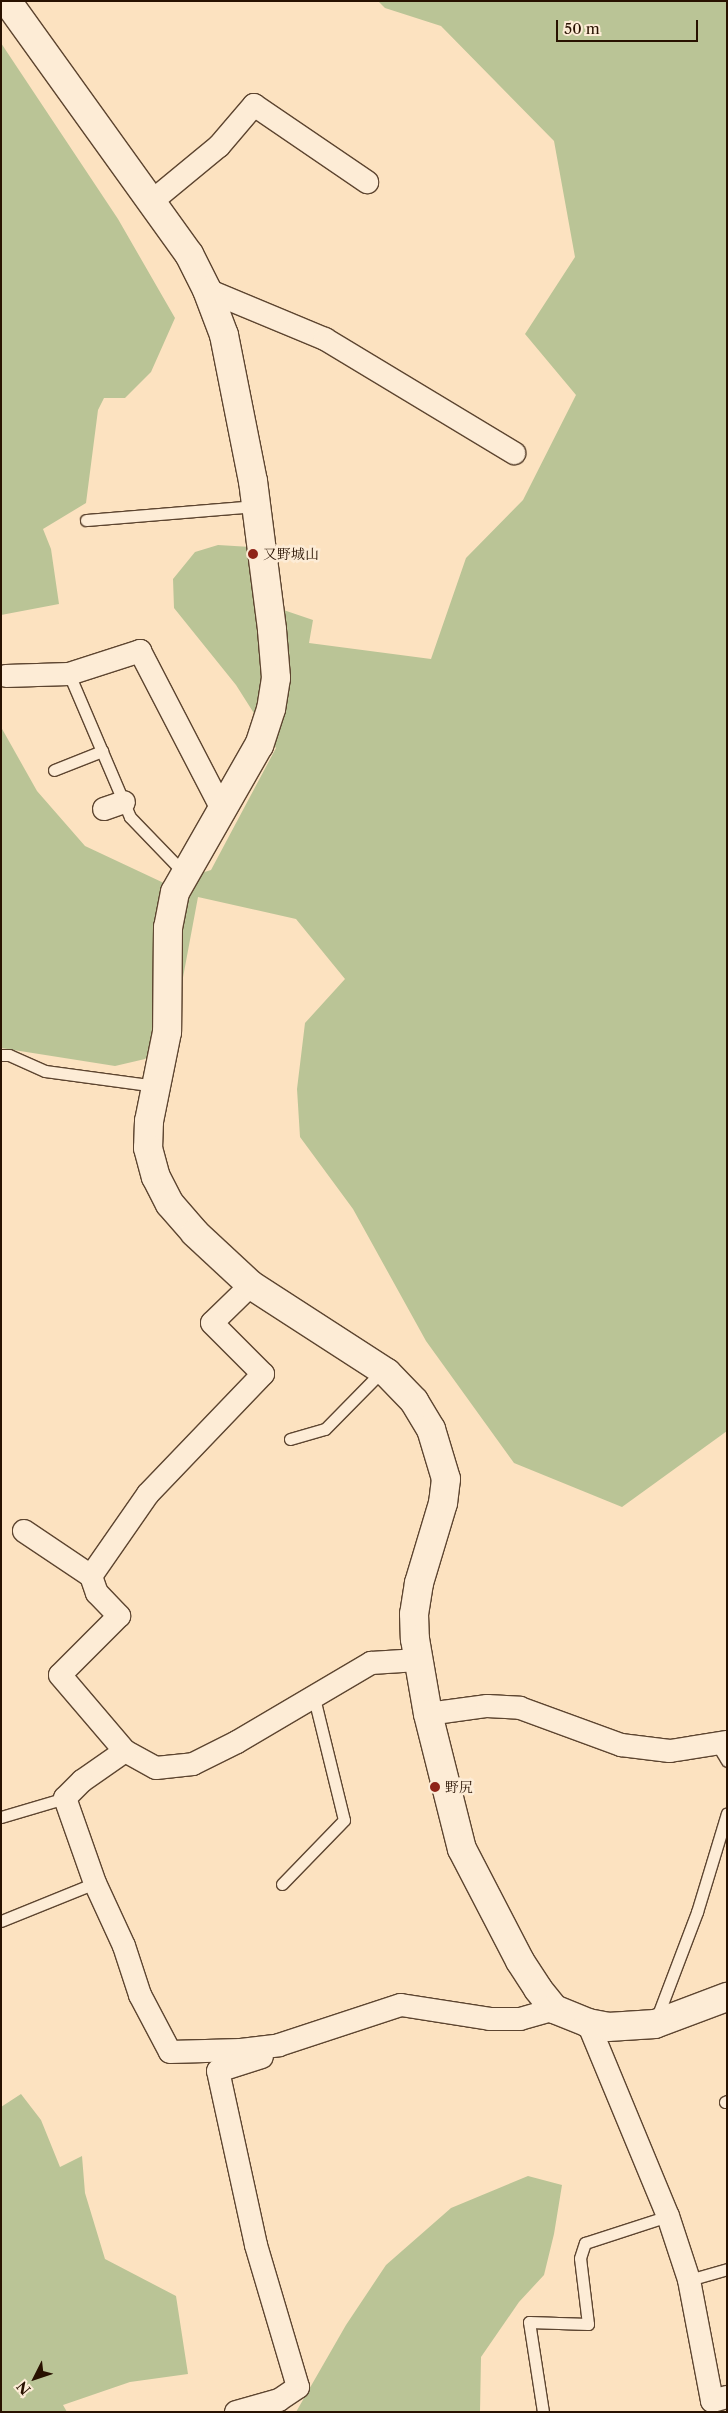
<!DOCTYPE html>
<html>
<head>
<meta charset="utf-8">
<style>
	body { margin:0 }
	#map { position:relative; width:728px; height:2413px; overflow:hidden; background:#fce2c0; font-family:"Libre Caslon Text","Noto Serif JP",serif }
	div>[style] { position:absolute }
	.green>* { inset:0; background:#bac496 }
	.roads { filter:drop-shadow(1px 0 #5d4530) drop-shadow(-1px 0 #5d4530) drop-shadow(0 1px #5d4530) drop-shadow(0 -1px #5d4530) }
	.service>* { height:11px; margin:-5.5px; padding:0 5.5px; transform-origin:5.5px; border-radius:5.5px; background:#fdecd6 }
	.minor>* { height:22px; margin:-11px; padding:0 11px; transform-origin:11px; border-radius:11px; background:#fdecd6 }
	.tertiary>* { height:28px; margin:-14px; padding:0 14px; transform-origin:14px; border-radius:14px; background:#fdecd6 }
	.dots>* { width:14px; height:14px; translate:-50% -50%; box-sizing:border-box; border:2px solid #fdecd6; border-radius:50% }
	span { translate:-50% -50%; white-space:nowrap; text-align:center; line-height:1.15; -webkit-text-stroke:5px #fdecd6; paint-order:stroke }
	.poi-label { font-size:14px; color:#281100 }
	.left { translate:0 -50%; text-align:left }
	.frame { position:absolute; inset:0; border:2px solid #281100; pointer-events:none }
	.north { position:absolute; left:10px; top:2353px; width:50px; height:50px; -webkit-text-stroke:4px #fdecd6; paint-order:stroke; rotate:229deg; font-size:14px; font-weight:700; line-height:20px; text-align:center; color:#281100 }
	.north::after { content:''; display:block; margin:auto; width:18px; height:22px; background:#281100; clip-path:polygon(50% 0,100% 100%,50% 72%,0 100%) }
	.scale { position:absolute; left:556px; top:20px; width:142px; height:22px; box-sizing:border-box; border:2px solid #281100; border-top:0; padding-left:6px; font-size:15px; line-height:18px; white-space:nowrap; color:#281100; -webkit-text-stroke:4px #fdecd6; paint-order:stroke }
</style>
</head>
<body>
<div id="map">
	<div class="green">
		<i style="clip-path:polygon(378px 1px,727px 1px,727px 1431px,622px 1507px,514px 1463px,426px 1341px,353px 1209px,300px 1137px,297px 1089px,305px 1023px,345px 979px,296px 919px,198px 897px,173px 1031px,145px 1059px,115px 1066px,1px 1048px,1px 727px,37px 791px,85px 846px,166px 884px,211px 870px,276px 748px,236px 685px,174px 608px,173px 579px,195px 552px,218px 545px,251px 547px,254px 600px,313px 620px,309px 643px,431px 659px,466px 558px,523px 500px,576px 395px,525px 334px,575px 257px,554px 141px,441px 26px,385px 8px)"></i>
		<i style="clip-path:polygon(1px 43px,118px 219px,175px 318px,151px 372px,125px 398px,104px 398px,98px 410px,86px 503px,43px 529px,51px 549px,59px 604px,1px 615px)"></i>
		<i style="clip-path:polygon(21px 2094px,41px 2120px,60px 2167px,82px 2156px,85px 2193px,105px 2259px,176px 2296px,188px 2374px,130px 2382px,63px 2405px,67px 2412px,1px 2412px,1px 2107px)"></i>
		<i style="clip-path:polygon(528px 2176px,562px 2185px,554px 2234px,544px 2275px,519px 2302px,481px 2357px,480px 2412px,296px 2412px,346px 2325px,386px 2265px,451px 2208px)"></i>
	</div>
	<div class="roads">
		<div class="service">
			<i style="left:86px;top:520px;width:171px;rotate:-4.7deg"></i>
			<i style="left:69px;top:674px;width:155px;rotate:66.9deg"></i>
			<i style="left:130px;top:817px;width:79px;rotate:46deg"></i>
			<i style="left:54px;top:770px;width:52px;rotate:-21.6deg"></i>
			<i style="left:1px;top:1055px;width:8px"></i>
			<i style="left:9px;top:1055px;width:39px;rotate:24deg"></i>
			<i style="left:45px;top:1071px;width:112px;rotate:7.7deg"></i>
			<i style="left:290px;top:1439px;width:36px;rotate:-16deg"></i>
			<i style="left:325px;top:1429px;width:83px;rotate:-45.5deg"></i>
			<i style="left:718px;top:1746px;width:17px;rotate:59deg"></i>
			<i style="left:1px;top:1817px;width:67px;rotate:-16.5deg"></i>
			<i style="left:282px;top:1884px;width:89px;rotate:-45.9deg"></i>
			<i style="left:344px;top:1820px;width:126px;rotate:-103.8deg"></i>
			<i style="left:1px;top:1921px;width:101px;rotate:-22deg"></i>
			<i style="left:656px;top:2020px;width:116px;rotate:-69.2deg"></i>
			<i style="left:697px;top:1912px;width:103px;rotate:-73.1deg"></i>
			<i style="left:725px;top:2102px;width:2px;rotate:-27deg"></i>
			<i style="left:689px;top:2280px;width:40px;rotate:-16deg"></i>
			<i style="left:543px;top:2412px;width:91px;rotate:-98.8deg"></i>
			<i style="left:529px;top:2322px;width:59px;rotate:1.9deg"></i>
			<i style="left:588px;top:2324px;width:66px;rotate:-96.9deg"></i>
			<i style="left:580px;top:2258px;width:16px;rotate:-72deg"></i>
			<i style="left:585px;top:2243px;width:87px;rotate:-18deg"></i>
		</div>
		<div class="minor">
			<i style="left:151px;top:202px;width:88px;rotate:-39.5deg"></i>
			<i style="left:219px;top:146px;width:54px;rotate:-49.5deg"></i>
			<i style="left:254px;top:105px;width:137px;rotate:34.3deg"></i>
			<i style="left:207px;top:290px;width:128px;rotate:22.6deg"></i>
			<i style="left:325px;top:339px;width:221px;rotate:31.1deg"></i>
			<i style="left:6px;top:676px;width:63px;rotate:-1.8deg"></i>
			<i style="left:69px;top:674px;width:75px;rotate:-17.9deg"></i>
			<i style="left:140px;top:651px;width:178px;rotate:62.6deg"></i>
			<i style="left:104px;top:809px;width:21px;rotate:-19deg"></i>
			<i style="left:251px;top:1285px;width:54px;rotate:135.7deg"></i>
			<i style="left:212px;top:1323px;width:72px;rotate:45deg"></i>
			<i style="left:263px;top:1374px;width:166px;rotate:133.8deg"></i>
			<i style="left:148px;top:1494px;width:100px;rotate:124.8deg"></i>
			<i style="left:91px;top:1576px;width:18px;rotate:71deg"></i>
			<i style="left:97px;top:1593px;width:32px;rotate:46deg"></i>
			<i style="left:119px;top:1616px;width:83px;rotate:135deg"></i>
			<i style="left:60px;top:1675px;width:100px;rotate:49.5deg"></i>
			<i style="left:125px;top:1751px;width:35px;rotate:29deg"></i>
			<i style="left:156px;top:1768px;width:37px;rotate:-6deg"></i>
			<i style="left:193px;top:1764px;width:49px;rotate:-26.6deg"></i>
			<i style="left:237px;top:1742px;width:156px;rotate:-30.5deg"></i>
			<i style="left:371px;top:1663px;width:47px;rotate:-3.7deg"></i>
			<i style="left:24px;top:1531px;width:81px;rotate:33.9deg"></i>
			<i style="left:428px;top:1714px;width:60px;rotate:-7.7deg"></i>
			<i style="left:487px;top:1706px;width:33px;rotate:3deg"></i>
			<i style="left:520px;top:1708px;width:108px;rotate:20.1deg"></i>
			<i style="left:621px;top:1745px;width:49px;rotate:7deg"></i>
			<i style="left:670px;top:1751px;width:58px;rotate:-9deg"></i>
			<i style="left:125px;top:1751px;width:52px;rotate:145.1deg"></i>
			<i style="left:82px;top:1781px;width:24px;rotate:135deg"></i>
			<i style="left:65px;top:1798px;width:90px;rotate:70.6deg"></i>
			<i style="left:95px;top:1883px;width:69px;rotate:65.3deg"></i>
			<i style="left:124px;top:1946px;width:52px;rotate:71.9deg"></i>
			<i style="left:140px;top:1995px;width:64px;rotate:62.2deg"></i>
			<i style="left:170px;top:2052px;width:71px;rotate:-1.6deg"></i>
			<i style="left:241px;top:2050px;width:38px;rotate:-7deg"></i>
			<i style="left:279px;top:2045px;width:128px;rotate:-18.2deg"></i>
			<i style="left:401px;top:2005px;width:90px;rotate:8.9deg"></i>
			<i style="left:490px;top:2019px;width:30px"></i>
			<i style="left:520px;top:2019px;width:35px;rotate:-16deg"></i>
			<i style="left:588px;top:2023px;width:209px;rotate:67.5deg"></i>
			<i style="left:668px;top:2216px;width:67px;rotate:71.8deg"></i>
			<i style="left:689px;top:2280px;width:123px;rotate:79.2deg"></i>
			<i style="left:712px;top:2401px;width:16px;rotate:-15deg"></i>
			<i style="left:236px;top:2412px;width:45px;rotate:-15.6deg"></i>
			<i style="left:279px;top:2400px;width:23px;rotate:-34deg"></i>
			<i style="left:298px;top:2387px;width:148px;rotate:-106.5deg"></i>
			<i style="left:256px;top:2245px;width:178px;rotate:-102.3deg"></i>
			<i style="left:218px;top:2071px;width:46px;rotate:-17.7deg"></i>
		</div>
		<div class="tertiary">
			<i style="left:7px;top:1px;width:312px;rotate:54.3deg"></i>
			<i style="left:189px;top:254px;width:40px;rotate:63.4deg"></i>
			<i style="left:207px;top:290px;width:48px;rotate:69.3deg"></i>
			<i style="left:224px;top:335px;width:149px;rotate:78.8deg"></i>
			<i style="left:253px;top:481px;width:150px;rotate:82.7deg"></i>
			<i style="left:272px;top:630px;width:48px;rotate:85.2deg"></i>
			<i style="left:276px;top:678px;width:31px;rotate:99deg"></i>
			<i style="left:271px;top:709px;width:38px;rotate:108deg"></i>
			<i style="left:259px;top:745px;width:169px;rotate:119.7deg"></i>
			<i style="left:175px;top:892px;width:36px;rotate:101deg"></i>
			<i style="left:168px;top:927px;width:105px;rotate:90.5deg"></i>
			<i style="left:167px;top:1032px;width:91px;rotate:101.4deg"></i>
			<i style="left:149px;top:1121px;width:27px;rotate:92deg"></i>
			<i style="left:148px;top:1148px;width:30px;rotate:75deg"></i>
			<i style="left:156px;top:1177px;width:30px;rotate:63deg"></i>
			<i style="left:170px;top:1204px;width:38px;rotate:49deg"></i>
			<i style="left:195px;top:1233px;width:76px;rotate:42.9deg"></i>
			<i style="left:251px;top:1285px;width:162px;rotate:32.9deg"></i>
			<i style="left:387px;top:1373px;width:39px;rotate:46deg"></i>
			<i style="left:414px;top:1401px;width:33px;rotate:59deg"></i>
			<i style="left:431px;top:1429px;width:52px;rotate:73.3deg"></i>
			<i style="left:446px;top:1479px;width:24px;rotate:97deg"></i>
			<i style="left:443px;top:1503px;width:84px;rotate:106.7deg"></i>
			<i style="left:419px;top:1583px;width:31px;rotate:99deg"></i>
			<i style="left:414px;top:1614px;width:25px;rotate:88deg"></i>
			<i style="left:415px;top:1639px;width:76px;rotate:80.2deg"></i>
			<i style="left:428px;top:1714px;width:139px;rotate:75.9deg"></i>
			<i style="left:462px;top:1849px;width:126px;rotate:62.6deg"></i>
			<i style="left:520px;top:1961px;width:33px;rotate:57deg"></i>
			<i style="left:538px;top:1989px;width:26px;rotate:51deg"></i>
			<i style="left:554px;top:2009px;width:37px;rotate:22deg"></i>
			<i style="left:588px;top:2023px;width:20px;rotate:11deg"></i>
			<i style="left:608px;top:2027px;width:47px;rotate:-3.7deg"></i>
			<i style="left:655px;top:2024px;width:77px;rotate:-20.6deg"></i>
		</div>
	</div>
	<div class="dots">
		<i style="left:253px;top:554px;background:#8f2418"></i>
		<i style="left:435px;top:1787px;background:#8f2418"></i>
	</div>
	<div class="poi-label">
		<span class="left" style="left:263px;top:554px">又野城山</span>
		<span class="left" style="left:445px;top:1787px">野尻</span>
	</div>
	<div class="frame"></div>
	<div class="north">N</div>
	<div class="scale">50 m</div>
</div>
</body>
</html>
